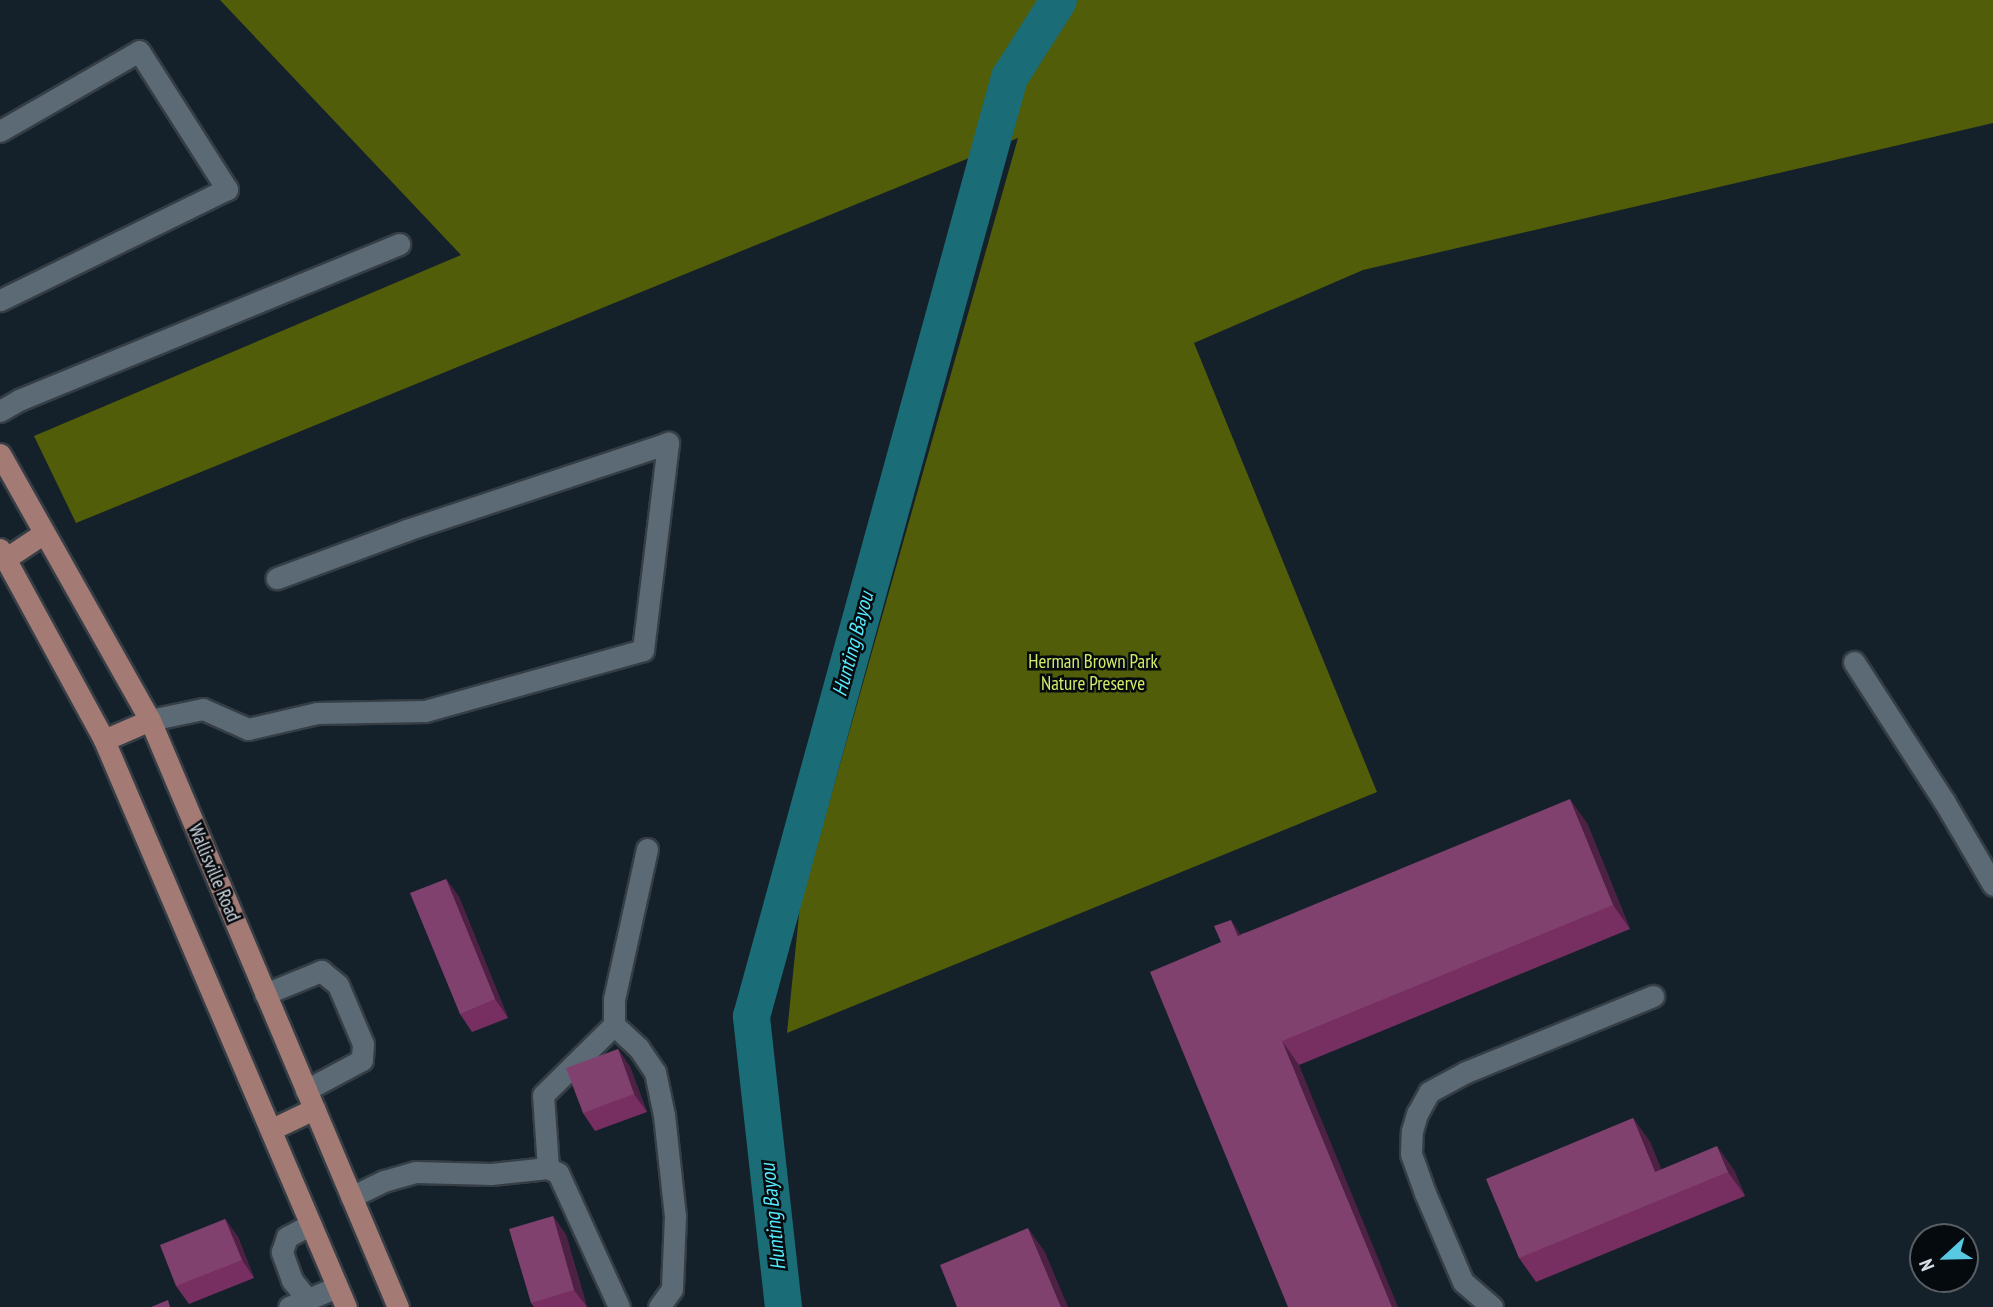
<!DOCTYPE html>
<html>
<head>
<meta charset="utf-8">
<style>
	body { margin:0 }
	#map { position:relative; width:1993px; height:1307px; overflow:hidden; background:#15212a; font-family:"PT Sans Narrow",sans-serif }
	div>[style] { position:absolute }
	.forest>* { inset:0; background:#515d08 }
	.river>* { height:37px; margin:-18.5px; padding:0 18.5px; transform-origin:18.5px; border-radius:18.5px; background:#1a6c76 }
	.roads { filter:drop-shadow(2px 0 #353d45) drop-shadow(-2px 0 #353d45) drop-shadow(0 2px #353d45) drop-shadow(0 -2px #353d45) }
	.minor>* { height:21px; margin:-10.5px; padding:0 10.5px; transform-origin:10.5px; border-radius:10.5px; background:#5b6a75 }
	.major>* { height:21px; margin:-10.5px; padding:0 10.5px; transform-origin:10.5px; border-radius:10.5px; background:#a47a74 }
	.wall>* { inset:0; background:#772e60 }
	.shaded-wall>* { inset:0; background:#4c2144 }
	.building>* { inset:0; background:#81416e }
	span { translate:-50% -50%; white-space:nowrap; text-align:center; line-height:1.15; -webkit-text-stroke:5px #050a0e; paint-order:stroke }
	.park-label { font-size:19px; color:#d3eb69 }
	.street-label { font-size:19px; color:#d5dde4 }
	.water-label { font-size:21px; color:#56eafd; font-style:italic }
	.north { position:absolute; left:1909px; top:1223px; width:70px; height:70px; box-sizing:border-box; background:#050a0e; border:2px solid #585e64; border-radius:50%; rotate:248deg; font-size:19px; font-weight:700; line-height:28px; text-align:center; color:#d5dde4 }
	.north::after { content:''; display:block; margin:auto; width:24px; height:32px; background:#58c9e3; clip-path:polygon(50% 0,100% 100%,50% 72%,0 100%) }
</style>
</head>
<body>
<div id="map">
	<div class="forest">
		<i style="clip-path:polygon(220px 0,1993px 0,1993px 123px,1363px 270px,1194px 343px,1377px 792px,787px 1033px,800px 905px,1018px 138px,76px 523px,34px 436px,461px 255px)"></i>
	</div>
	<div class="river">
		<i style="left:783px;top:1307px;width:293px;rotate:-96.3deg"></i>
		<i style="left:751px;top:1016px;width:974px;rotate:-74.64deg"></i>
		<i style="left:1009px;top:77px;width:91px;rotate:-57.5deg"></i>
	</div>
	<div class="roads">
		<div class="minor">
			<i style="left:0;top:131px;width:160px;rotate:-29.9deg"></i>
			<i style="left:139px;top:51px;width:164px;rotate:57.5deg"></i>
			<i style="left:227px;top:189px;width:253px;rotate:153.9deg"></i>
			<i style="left:0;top:411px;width:22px;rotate:-30deg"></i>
			<i style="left:19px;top:400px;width:411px;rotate:-22.3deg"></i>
			<i style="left:1854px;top:662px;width:166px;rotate:57.1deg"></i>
			<i style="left:1944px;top:801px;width:97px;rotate:59.7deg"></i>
			<i style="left:150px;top:720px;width:54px;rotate:-11.7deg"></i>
			<i style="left:203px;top:709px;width:49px;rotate:24deg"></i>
			<i style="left:248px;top:729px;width:71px;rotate:-13.1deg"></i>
			<i style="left:317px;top:713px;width:108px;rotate:-1.1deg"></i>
			<i style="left:425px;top:711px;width:226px;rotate:-15.6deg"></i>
			<i style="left:643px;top:650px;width:209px;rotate:-83.1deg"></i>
			<i style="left:668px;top:443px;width:275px;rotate:161.6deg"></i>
			<i style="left:407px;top:530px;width:139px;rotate:159.7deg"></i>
			<i style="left:647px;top:849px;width:154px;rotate:102.4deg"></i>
			<i style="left:614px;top:999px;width:26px;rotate:90deg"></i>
			<i style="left:614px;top:1025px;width:33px;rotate:43deg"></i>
			<i style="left:638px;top:1047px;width:30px;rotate:56deg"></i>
			<i style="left:655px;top:1072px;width:44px;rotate:78.2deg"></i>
			<i style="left:664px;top:1115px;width:102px;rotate:83.8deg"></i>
			<i style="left:675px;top:1216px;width:73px;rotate:92.4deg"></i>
			<i style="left:672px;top:1289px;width:22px;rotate:126deg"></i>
			<i style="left:265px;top:994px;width:61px;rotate:-22.3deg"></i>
			<i style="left:321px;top:971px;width:22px;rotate:39deg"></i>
			<i style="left:338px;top:985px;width:64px;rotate:67deg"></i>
			<i style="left:363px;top:1044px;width:16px;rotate:94deg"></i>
			<i style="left:362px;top:1060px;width:64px;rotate:151.8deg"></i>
			<i style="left:548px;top:1168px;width:73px;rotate:-93.9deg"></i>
			<i style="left:543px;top:1095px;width:100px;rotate:-44.6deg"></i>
			<i style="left:351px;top:1197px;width:37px;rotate:-26deg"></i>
			<i style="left:384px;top:1181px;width:33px;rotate:-16deg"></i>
			<i style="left:416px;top:1172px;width:75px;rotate:1.5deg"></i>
			<i style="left:491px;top:1174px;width:57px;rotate:-6deg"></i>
			<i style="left:548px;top:1168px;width:11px;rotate:27deg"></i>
			<i style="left:558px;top:1173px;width:147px;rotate:65.5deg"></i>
			<i style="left:308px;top:1300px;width:26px;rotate:-129deg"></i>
			<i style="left:292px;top:1280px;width:30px;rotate:-110deg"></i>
			<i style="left:282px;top:1252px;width:16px;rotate:-72deg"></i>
			<i style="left:287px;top:1237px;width:27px;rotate:-28deg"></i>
			<i style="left:289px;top:1307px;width:52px;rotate:-22.6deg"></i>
			<i style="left:1492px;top:1307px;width:38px;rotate:-139deg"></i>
			<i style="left:1463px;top:1282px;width:97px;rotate:-113.1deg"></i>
			<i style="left:1425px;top:1193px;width:41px;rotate:-109.7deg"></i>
			<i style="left:1411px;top:1154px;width:23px;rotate:-88deg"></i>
			<i style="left:1412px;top:1131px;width:18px;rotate:-74deg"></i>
			<i style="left:1417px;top:1114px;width:25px;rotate:-61deg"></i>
			<i style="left:1429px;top:1092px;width:42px;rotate:-28.4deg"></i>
			<i style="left:1466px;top:1072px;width:202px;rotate:-22.1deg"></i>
		</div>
		<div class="major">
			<i style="left:0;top:454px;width:305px;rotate:60.6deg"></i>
			<i style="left:150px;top:720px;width:637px;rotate:67.1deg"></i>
			<i style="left:0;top:549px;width:217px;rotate:61.4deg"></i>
			<i style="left:104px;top:740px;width:616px;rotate:66.89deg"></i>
			<i style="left:5px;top:559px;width:47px;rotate:-33.7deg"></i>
			<i style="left:104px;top:740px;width:50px;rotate:-23.5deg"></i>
			<i style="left:272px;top:1129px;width:47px;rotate:-25.5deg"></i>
		</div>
	</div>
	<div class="wall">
		<i style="clip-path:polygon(1587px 823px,1630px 929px,1299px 1065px,1288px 1307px,1241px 934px)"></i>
		<i style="clip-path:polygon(446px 879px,459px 897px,508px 1018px,472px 1032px,460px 1014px)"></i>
		<i style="clip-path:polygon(618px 1049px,630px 1067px,647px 1112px,595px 1131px,583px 1113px)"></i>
		<i style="clip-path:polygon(1633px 1118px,1650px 1142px,1661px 1169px,1734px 1170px,1745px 1196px,1536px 1282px,1519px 1258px)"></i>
		<i style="clip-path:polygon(553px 1216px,566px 1235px,587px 1307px,534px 1307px,531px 1303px)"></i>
		<i style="clip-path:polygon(225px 1219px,238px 1237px,254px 1278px,189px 1304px,176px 1286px)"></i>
	</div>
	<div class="shaded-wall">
		<i style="clip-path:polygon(1570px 799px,1587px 823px,1630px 929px,1613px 905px)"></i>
		<i style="clip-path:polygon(446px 879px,459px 897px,508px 1018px,495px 999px)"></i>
		<i style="clip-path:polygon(1231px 920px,1247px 944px,1238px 936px)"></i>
		<i style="clip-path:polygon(1282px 1041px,1299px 1065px,1398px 1307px,1392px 1307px)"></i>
		<i style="clip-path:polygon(618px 1049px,630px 1067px,647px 1112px,634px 1094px)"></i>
		<i style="clip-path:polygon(1633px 1118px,1650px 1142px,1672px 1196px,1655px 1172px)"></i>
		<i style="clip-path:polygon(1717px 1146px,1734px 1170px,1745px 1196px,1728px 1172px)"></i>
		<i style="clip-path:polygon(553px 1216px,566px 1235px,587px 1307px,574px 1290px)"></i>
		<i style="clip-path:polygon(225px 1219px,238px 1237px,254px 1278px,242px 1260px)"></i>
		<i style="clip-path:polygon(1028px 1228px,1045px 1252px,1068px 1307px,1061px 1307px)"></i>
	</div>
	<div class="building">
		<i style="clip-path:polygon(1570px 799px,1613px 905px,1282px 1041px,1392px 1307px,1288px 1307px,1150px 972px,1221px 942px,1214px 926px,1231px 920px,1238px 936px)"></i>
		<i style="clip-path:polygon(446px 879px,495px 999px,460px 1014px,410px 893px)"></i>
		<i style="clip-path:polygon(618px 1049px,634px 1094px,583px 1113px,566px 1068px)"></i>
		<i style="clip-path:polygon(1633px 1118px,1655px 1172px,1717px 1146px,1728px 1172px,1519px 1258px,1486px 1179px)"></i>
		<i style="clip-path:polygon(553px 1216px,574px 1290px,531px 1303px,509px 1229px)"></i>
		<i style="clip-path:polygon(225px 1219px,242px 1260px,176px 1286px,160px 1245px)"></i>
		<i style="clip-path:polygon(1028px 1228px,1061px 1307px,957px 1307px,940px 1265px)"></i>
		<i style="clip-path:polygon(168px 1300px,170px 1307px,151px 1307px)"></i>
	</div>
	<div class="park-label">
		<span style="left:1093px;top:673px">Herman Brown Park<br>Nature Preserve</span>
	</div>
	<div class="street-label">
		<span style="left:214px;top:873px;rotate:67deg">Wallisville Road</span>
	</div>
	<div class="water-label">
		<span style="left:853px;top:644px;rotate:-75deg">Hunting Bayou</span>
		<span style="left:773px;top:1217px;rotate:-96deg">Hunting Bayou</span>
	</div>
	<div class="north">N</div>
</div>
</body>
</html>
